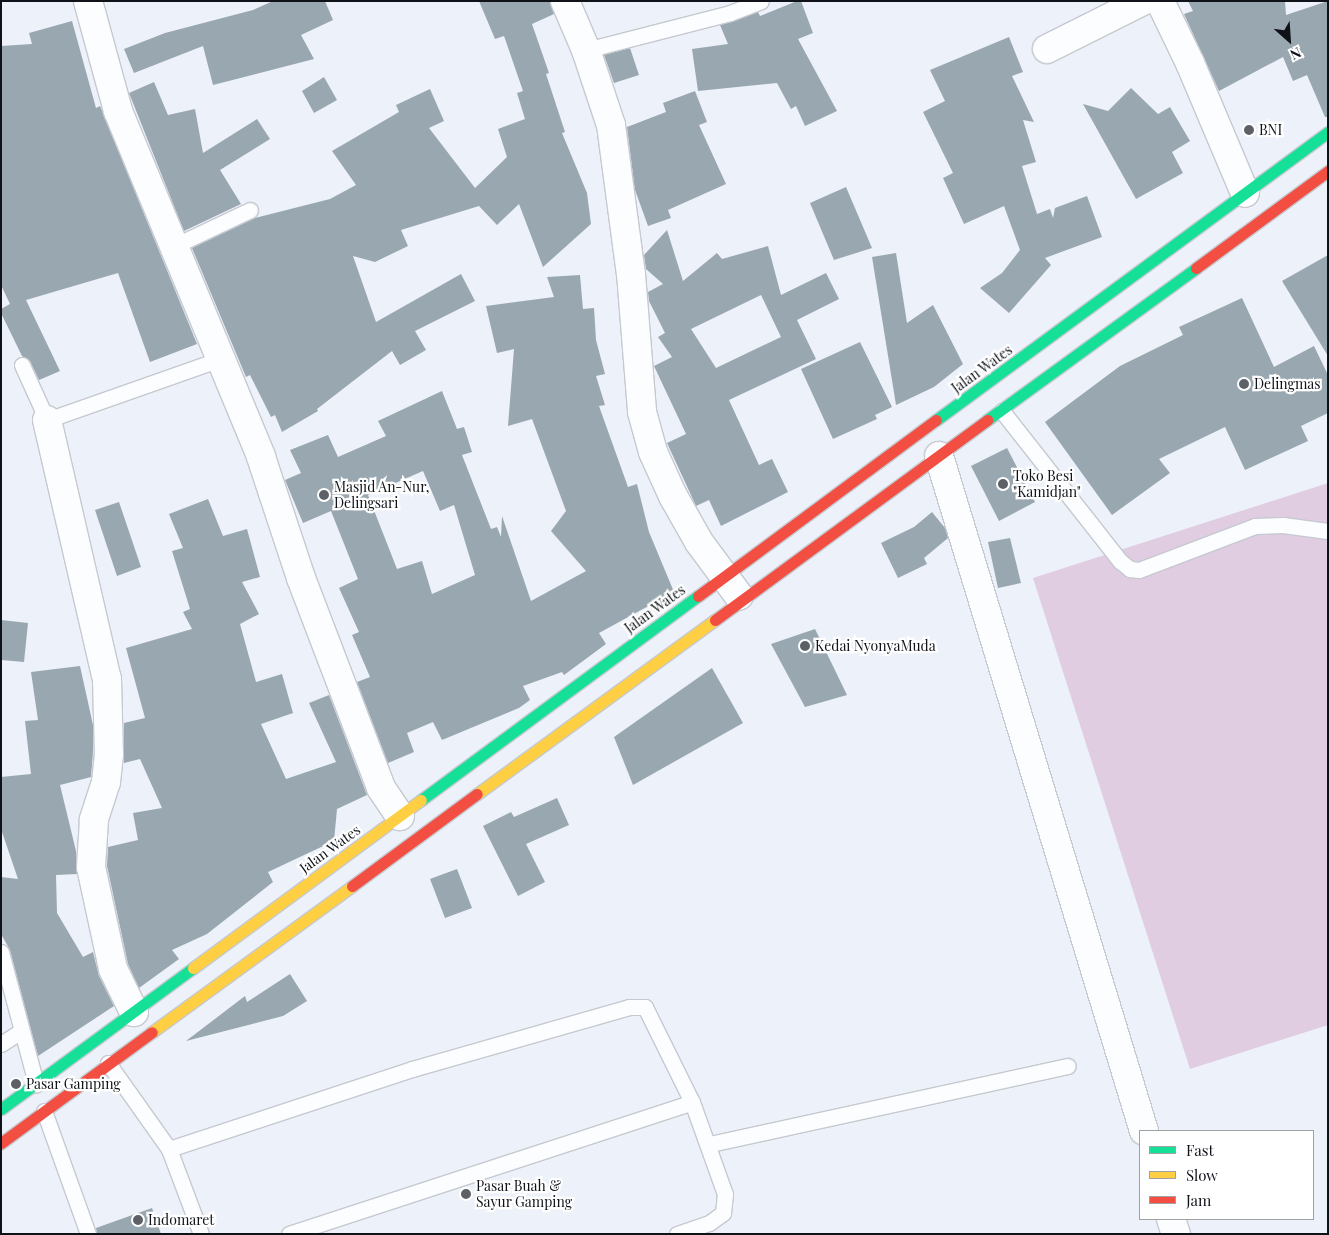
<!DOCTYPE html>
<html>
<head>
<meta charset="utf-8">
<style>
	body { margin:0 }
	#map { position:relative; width:1329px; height:1235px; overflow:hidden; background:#edf1f9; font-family:"Playfair Display",serif }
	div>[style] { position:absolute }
	.green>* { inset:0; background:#e0cde2 }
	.building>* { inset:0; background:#99a7b0 }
	.roads { filter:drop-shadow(1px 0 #c5c9d0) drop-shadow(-1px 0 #c5c9d0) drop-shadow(0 1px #c5c9d0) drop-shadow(0 -1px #c5c9d0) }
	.lane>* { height:15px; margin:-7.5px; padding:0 7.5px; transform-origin:7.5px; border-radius:7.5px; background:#fcfdfe }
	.street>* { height:28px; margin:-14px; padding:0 14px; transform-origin:14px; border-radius:14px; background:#fcfdfe }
	.fast>* { height:11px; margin:-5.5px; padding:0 5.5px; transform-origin:5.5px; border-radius:5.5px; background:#16e098 }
	.slow>* { height:11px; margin:-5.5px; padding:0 5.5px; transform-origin:5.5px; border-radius:5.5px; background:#ffcf43 }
	.jam>* { height:11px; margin:-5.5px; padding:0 5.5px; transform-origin:5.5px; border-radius:5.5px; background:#f24e42 }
	.dots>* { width:14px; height:14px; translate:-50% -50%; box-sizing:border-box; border:2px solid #fff; border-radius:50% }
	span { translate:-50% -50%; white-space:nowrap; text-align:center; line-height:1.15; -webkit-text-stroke:4.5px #fff; paint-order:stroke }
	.poi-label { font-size:14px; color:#0f1319 }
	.left { translate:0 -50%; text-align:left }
	.street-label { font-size:14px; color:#0f1319 }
	.frame { position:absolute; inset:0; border:2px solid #0f1319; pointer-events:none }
	.legend { position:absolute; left:1139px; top:1130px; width:175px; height:90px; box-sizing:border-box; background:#fff; border:1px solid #9fa1a3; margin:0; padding:6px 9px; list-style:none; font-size:15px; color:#0f1319 }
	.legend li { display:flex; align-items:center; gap:10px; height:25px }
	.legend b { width:25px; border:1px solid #9fa1a3 }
	.north { position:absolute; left:1264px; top:15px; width:50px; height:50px; -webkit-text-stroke:4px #fff; paint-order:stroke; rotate:154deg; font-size:14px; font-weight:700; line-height:20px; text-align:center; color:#0f1319 }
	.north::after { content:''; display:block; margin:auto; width:18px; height:22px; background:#0f1319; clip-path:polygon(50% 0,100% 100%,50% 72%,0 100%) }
</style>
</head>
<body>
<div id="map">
	<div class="green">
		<i style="clip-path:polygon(1328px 483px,1328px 1025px,1190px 1069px,1033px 578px)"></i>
	</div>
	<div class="building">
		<i style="clip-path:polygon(273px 1px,325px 1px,333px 20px,301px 35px,314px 59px,213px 85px,203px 46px,134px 73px,124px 49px,165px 33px,253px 10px)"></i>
		<i style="clip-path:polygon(479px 1px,550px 1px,554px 14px,532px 24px,549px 73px,546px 74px,565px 132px,562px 133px,587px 193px,591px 224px,543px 267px,519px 204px,497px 225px,479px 206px,401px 230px,408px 246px,375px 262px,353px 256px,376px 322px,461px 274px,475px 301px,415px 331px,426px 350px,400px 365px,392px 351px,317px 409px,318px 411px,282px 432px,275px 415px,271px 417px,250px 375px,246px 377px,192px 248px,255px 218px,330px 199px,356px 185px,332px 151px,399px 112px,396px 105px,430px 89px,444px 121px,429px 128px,475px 188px,507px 157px,498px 129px,525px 119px,517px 93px,523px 91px,504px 36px,495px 39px)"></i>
		<i style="clip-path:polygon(797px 1px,801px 1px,813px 33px,798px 39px,837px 111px,805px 126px,796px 106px,791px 109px,777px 83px,698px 91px,692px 49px,728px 44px,720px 25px,758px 12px,760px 16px)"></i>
		<i style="clip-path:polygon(1188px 1px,1285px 1px,1286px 15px,1328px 1px,1328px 117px,1325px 117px,1307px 75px,1293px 81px,1283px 57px,1219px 91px,1184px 14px,1193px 11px)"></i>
		<i style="clip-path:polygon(72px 21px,96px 108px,100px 106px,197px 344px,150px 362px,118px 273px,26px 300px,60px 371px,39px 380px,30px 361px,22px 356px,1px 313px,1px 309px,10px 304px,1px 285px,1px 46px,32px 44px,29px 33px)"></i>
		<i style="clip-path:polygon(1009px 37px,1023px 72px,1012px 76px,1034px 122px,1023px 120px,1036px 162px,1022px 166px,1037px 214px,1050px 209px,1053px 218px,1055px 208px,1087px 196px,1102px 237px,1045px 258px,1051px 265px,1009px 313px,980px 288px,1002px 273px,1020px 250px,1004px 206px,964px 224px,943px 178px,953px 173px,923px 112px,945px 101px,930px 70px)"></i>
		<i style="clip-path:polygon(630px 48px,639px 75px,614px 83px,604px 55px)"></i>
		<i style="clip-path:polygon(324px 77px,337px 100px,314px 113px,302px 91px)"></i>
		<i style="clip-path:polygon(154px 82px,168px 115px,195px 109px,203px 153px,257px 119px,270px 139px,220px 170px,241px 204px,184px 231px,129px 93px)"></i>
		<i style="clip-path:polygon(1131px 88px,1158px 114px,1170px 107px,1190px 141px,1172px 152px,1183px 173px,1136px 199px,1083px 104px,1108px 111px)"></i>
		<i style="clip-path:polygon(695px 91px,707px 122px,699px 125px,726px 184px,668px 210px,671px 218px,648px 226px,635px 190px,627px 127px,666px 112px,663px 103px)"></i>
		<i style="clip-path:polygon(846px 187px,872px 248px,834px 260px,810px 203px)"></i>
		<i style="clip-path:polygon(evenodd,667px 230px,683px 281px,717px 253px,722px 259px,768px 246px,781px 295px,826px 273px,839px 299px,797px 320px,816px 359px,729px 400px,759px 465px,772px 459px,788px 492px,721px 526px,709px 500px,696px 506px,667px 443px,686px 434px,654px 366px,672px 357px,658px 337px,665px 333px,649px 301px,648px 292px,663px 284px,646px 269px,644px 255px,667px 230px,761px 295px,781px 337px,716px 368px,691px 329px,761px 295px)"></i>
		<i style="clip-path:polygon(896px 253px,907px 323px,933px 305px,963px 364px,934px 387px,896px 405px,872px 257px)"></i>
		<i style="clip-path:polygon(1328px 255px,1328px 356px,1282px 281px)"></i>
		<i style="clip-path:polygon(evenodd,580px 275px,583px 309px,594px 308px,596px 340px,605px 374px,596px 376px,605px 405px,599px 406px,628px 487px,637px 484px,649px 532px,674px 592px,599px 633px,606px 644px,564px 675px,562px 672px,523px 686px,530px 700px,519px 708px,442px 740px,433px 722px,407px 733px,414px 752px,388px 763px,357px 682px,370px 677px,352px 635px,359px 632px,339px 588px,358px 579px,331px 511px,303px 523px,285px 480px,301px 473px,290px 450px,328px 435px,338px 457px,386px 436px,378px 421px,442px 391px,457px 429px,464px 427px,472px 452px,462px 455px,491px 529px,497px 527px,501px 537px,502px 516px,531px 601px,586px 571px,551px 531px,566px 511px,532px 419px,508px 426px,514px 349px,497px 353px,486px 306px,554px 297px,547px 277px,580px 275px,423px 471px,440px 511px,454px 505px,475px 575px,432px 594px,422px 561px,397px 569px,368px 495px,423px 471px)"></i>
		<i style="clip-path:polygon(1242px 298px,1274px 367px,1314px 346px,1328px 375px,1328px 413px,1301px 426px,1308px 441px,1245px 470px,1225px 427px,1159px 459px,1170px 473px,1112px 515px,1045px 422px,1120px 366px,1183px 335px,1179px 327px)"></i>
		<i style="clip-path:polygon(860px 342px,892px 407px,875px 415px,877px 419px,833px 439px,801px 369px)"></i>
		<i style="clip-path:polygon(1007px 448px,1035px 502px,999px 521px,971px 466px)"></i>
		<i style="clip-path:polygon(208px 499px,223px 536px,247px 529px,260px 577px,242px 582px,259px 614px,240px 624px,256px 682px,282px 674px,293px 713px,261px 724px,286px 779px,336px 762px,309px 703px,329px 695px,367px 795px,337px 809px,334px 841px,268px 872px,273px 882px,207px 934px,172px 950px,179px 959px,139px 988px,128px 964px,107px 866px,108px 847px,138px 840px,133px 813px,162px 808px,140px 759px,124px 763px,124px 723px,145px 718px,126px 648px,192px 629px,183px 612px,190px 609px,172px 551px,183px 548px,169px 514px)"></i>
		<i style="clip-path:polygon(119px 502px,141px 567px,117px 576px,95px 510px)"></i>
		<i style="clip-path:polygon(932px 512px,945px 528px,948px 538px,924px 558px,927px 564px,898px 578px,881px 543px,914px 527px)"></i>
		<i style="clip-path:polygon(1010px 538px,1021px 583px,998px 588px,988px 542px)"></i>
		<i style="clip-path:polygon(1px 620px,28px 623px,24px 662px,1px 660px)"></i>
		<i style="clip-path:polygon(815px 629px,847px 695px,805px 707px,771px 644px)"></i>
		<i style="clip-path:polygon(80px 666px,93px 725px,93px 753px,91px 777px,60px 785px,76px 851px,77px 874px,56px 875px,57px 913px,83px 957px,93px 952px,99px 976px,114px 1006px,38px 1056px,10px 950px,1px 934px,1px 877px,18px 879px,1px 829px,1px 777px,31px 774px,25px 721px,38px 720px,31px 672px)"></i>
		<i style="clip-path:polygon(712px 668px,743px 723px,633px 785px,614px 737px)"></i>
		<i style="clip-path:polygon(557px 798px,569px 825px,526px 844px,545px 882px,518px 896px,483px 826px,511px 812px,514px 817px)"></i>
		<i style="clip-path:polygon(457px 869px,472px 908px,445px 918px,430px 879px)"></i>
		<i style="clip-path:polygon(290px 974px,307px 1001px,283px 1016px,186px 1041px,245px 996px,247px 1002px)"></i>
		<i style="clip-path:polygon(152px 1208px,161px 1234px,97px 1234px,96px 1228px)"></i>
	</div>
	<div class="roads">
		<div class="lane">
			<i style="left:586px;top:50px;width:149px;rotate:-14.4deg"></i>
			<i style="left:730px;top:13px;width:33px;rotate:-21deg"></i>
			<i style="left:174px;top:246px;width:84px;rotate:-25.3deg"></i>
			<i style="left:22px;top:365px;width:60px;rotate:65.6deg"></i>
			<i style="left:47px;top:420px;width:183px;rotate:-19.4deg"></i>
			<i style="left:1002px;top:411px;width:191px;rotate:51.8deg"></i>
			<i style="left:1120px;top:561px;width:13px;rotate:39deg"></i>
			<i style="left:1130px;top:569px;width:9px;rotate:6deg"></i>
			<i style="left:1139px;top:570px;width:124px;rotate:-20.8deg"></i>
			<i style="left:1255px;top:526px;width:28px;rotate:-2deg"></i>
			<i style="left:1283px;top:525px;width:45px;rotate:7.6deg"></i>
			<i style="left:1px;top:952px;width:137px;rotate:75.1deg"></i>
			<i style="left:1px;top:1044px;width:24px;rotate:-33deg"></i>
			<i style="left:108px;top:1063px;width:105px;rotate:54.7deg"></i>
			<i style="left:169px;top:1149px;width:91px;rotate:69.4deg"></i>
			<i style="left:44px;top:1111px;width:131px;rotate:70.3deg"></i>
			<i style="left:710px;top:1144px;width:366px;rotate:-12.3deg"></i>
			<i style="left:169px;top:1149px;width:256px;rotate:-18.2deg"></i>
			<i style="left:412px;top:1069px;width:226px;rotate:-15.9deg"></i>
			<i style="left:629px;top:1007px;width:16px"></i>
			<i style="left:645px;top:1007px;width:106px;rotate:63.7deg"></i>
			<i style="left:692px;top:1102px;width:98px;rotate:70.3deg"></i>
			<i style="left:725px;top:1194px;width:19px;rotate:96deg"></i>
			<i style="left:723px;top:1213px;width:17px;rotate:144deg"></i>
			<i style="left:709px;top:1223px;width:34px;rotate:161deg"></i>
			<i style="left:289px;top:1234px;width:424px;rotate:-18.1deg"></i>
		</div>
		<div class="street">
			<i style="left:88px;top:1px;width:114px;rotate:74.7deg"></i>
			<i style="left:118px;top:111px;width:374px;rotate:67.5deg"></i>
			<i style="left:261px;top:457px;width:127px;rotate:71.7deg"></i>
			<i style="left:301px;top:578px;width:225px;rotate:69.1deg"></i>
			<i style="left:381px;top:788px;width:34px;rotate:56deg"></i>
			<i style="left:565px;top:1px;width:53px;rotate:66.8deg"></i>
			<i style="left:586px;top:50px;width:79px;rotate:71.6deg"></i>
			<i style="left:611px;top:125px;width:150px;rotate:82.4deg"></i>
			<i style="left:631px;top:274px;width:138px;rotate:85.4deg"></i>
			<i style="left:642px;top:412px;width:41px;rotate:74.6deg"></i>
			<i style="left:653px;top:452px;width:48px;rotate:65.6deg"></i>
			<i style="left:673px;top:496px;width:53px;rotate:60.5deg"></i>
			<i style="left:699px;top:542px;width:67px;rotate:53.5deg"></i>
			<i style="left:1160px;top:1px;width:69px;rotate:64.2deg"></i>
			<i style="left:1190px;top:63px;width:141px;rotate:67.1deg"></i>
			<i style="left:1047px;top:49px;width:107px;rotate:-26.6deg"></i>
			<i style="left:47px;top:420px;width:266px;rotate:77deg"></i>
			<i style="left:107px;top:679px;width:75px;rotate:88.5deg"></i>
			<i style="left:109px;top:754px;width:28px;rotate:96deg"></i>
			<i style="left:106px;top:782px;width:40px;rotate:108deg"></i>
			<i style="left:94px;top:820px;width:47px;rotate:93.7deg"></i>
			<i style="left:91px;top:867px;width:104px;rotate:77.8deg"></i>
			<i style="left:113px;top:969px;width:48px;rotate:64deg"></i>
			<i style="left:939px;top:456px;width:705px;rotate:73.11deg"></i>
			<i style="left:1171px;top:1219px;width:16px;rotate:72deg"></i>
		</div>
		<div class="fast">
			<i style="left:936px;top:420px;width:486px;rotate:-36.3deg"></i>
			<i style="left:987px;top:420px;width:258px;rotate:-36deg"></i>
			<i style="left:421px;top:800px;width:344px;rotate:-36.4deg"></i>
			<i style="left:1px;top:1109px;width:238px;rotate:-36.3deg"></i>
		</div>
		<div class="slow">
			<i style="left:477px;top:794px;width:295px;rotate:-36.2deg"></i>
			<i style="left:193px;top:968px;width:283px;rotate:-36.4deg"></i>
			<i style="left:152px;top:1032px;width:248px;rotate:-36.1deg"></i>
		</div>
		<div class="jam">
			<i style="left:1196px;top:268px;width:164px;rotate:-36.3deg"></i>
			<i style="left:698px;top:596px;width:296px;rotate:-36.5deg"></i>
			<i style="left:715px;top:620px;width:338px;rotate:-36.3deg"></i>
			<i style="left:352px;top:886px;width:155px;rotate:-36.4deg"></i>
			<i style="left:1px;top:1143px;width:187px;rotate:-36.3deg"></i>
		</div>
	</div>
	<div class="dots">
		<i style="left:1249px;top:130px;background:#5d6167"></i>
		<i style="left:1244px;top:384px;background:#5d6167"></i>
		<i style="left:1003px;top:484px;background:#5d6167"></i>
		<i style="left:324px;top:495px;background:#5d6167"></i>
		<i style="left:805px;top:646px;background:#5d6167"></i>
		<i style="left:16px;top:1084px;background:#5d6167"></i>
		<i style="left:466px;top:1194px;background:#5d6167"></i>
		<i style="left:138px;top:1220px;background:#5d6167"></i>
	</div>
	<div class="poi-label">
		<span class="left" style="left:1259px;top:130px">BNI</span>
		<span class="left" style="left:1254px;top:384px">Delingmas</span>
		<span class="left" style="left:1013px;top:484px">Toko Besi<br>"Kamidjan"</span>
		<span class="left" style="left:334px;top:495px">Masjid An-Nur,<br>Delingsari</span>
		<span class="left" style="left:815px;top:646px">Kedai NyonyaMuda</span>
		<span class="left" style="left:26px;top:1084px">Pasar Gamping</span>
		<span class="left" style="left:476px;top:1194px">Pasar Buah &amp;<br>Sayur Gamping</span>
		<span class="left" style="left:148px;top:1220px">Indomaret</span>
	</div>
	<div class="street-label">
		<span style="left:982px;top:369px;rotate:-36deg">Jalan Wates</span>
		<span style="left:655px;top:609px;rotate:-36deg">Jalan Wates</span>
		<span style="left:330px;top:849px;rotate:-36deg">Jalan Wates</span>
	</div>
	<div class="frame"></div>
	<ul class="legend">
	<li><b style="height:6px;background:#16e098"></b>Fast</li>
	<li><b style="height:6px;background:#ffcf43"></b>Slow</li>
	<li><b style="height:6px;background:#f24e42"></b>Jam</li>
	</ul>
	<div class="north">N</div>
</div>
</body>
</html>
